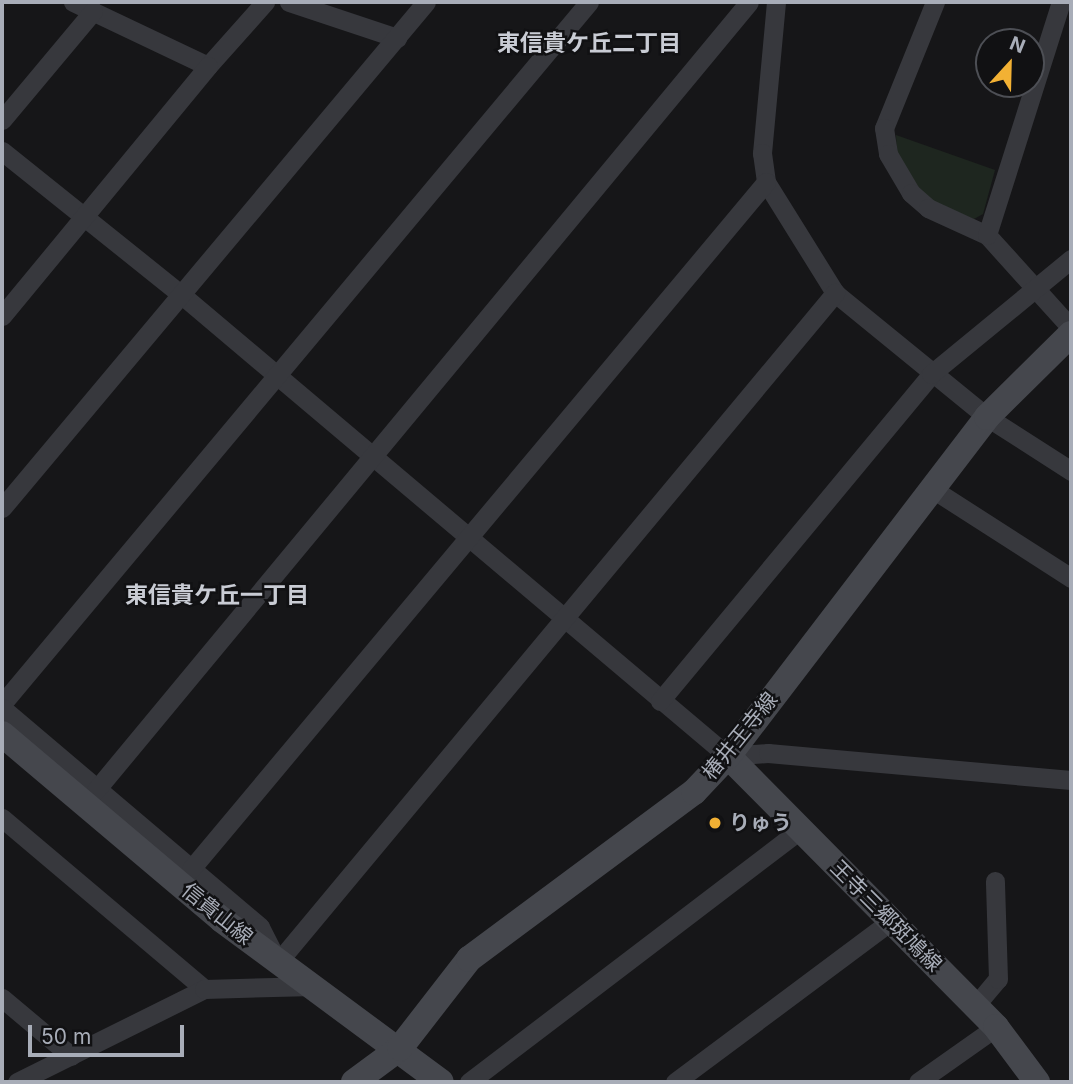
<!DOCTYPE html>
<html>
<head>
<meta charset="utf-8">
<style>
	body { margin:0 }
	#map { position:relative; width:1073px; height:1084px; overflow:hidden; background:#161618; font-family:Inter,"Noto Sans JP",sans-serif }
	div>[style] { position:absolute }
	.green>* { inset:0; background:#1e261f }
	.minor>* { height:19px; margin:-9.5px; padding:0 9.5px; transform-origin:9.5px; border-radius:9.5px; background:#37383d }
	.secondary>* { height:26px; margin:-13px; padding:0 13px; transform-origin:13px; border-radius:13px; background:#45474d }
	.dots>* { width:19px; height:19px; translate:-50% -50%; box-sizing:border-box; border:4px solid #111113; border-radius:50% }
	span { translate:-50% -50%; white-space:nowrap; text-align:center; line-height:1.15; -webkit-text-stroke:5px #111113; paint-order:stroke }
	.street-label { font-size:21px; color:#a8adb8 }
	.poi-label { font-size:21px; color:#a8adb8; font-weight:700 }
	.left { translate:0 -50%; text-align:left }
	.neighbourhood-label { font-size:23px; color:#c9ccd4; font-weight:700 }
	.frame { position:absolute; inset:0; border:4px solid #a8adb8; pointer-events:none }
	.north { position:absolute; left:975px; top:28px; width:70px; height:70px; box-sizing:border-box; background:#111113; border:2px solid #4d4f55; border-radius:50%; rotate:22deg; font-size:19px; font-weight:700; line-height:28px; text-align:center; color:#a8adb8 }
	.north::after { content:''; display:block; margin:auto; width:24px; height:32px; background:#f2b134; clip-path:polygon(50% 0,100% 100%,50% 72%,0 100%) }
	.scale { position:absolute; left:28px; top:1025px; width:156px; height:32px; box-sizing:border-box; border:4px solid #a8adb8; border-top:0; padding-left:9px; font-size:21px; line-height:24px; white-space:nowrap; color:#a8adb8; -webkit-text-stroke:5px #111113; paint-order:stroke }
</style>
</head>
<body>
<div id="map">
	<div class="green">
		<i style="clip-path:polygon(896px 135px,995px 170px,983px 214px,974px 219px,932px 202px,917px 188px,897px 156px)"></i>
	</div>
	<div class="minor">
		<i style="left:73px;top:2px;width:149px;rotate:25.4deg"></i>
		<i style="left:208px;top:66px;width:86px;rotate:-48.3deg"></i>
		<i style="left:289px;top:2px;width:114px;rotate:18.4deg"></i>
		<i style="left:776px;top:2px;width:152px;rotate:95.3deg"></i>
		<i style="left:762px;top:153px;width:29px;rotate:82deg"></i>
		<i style="left:766px;top:182px;width:131px;rotate:58.1deg"></i>
		<i style="left:835px;top:293px;width:196px;rotate:39.2deg"></i>
		<i style="left:987px;top:417px;width:100px;rotate:32.7deg"></i>
		<i style="left:935px;top:2px;width:136px;rotate:112deg"></i>
		<i style="left:884px;top:128px;width:26px;rotate:81deg"></i>
		<i style="left:888px;top:154px;width:45px;rotate:59.5deg"></i>
		<i style="left:911px;top:193px;width:23px;rotate:41deg"></i>
		<i style="left:928px;top:208px;width:65px;rotate:24.6deg"></i>
		<i style="left:987px;top:235px;width:125px;rotate:47.9deg"></i>
		<i style="left:2px;top:120px;width:142px;rotate:-50.1deg"></i>
		<i style="left:2px;top:151px;width:232px;rotate:38.7deg"></i>
		<i style="left:183px;top:296px;width:713px;rotate:40.17deg"></i>
		<i style="left:728px;top:756px;width:40px;rotate:-4.3deg"></i>
		<i style="left:768px;top:753px;width:304px;rotate:5.1deg"></i>
		<i style="left:987px;top:235px;width:244px;rotate:-72.4deg"></i>
		<i style="left:2px;top:316px;width:324px;rotate:-50.5deg"></i>
		<i style="left:931px;top:488px;width:166px;rotate:32.7deg"></i>
		<i style="left:2px;top:508px;width:660px;rotate:-50.04deg"></i>
		<i style="left:660px;top:701px;width:425px;rotate:-50.3deg"></i>
		<i style="left:931px;top:374px;width:181px;rotate:-39.4deg"></i>
		<i style="left:2px;top:704px;width:915px;rotate:-50.1deg"></i>
		<i style="left:2px;top:708px;width:338px;rotate:40.3deg"></i>
		<i style="left:260px;top:927px;width:39px;rotate:63deg"></i>
		<i style="left:278px;top:962px;width:871px;rotate:-50.22deg"></i>
		<i style="left:96px;top:790px;width:1023px;rotate:-50.35deg"></i>
		<i style="left:2px;top:818px;width:265px;rotate:40.2deg"></i>
		<i style="left:191px;top:869px;width:896px;rotate:-50.07deg"></i>
		<i style="left:2px;top:998px;width:90px;rotate:40deg"></i>
		<i style="left:975px;top:1006px;width:35px;rotate:-50deg"></i>
		<i style="left:998px;top:979px;width:98px;rotate:-91.8deg"></i>
		<i style="left:17px;top:1082px;width:209px;rotate:-26.4deg"></i>
		<i style="left:204px;top:989px;width:110px;rotate:-1.6deg"></i>
		<i style="left:469px;top:1082px;width:416px;rotate:-37.3deg"></i>
		<i style="left:675px;top:1082px;width:269px;rotate:-36.7deg"></i>
		<i style="left:918px;top:1082px;width:95px;rotate:-35.2deg"></i>
	</div>
	<div class="secondary">
		<i style="left:2px;top:734px;width:288px;rotate:40.2deg"></i>
		<i style="left:222px;top:920px;width:272px;rotate:36.5deg"></i>
		<i style="left:728px;top:756px;width:381px;rotate:45.3deg"></i>
		<i style="left:996px;top:1027px;width:69px;rotate:53.3deg"></i>
		<i style="left:354px;top:1082px;width:57px;rotate:-36.5deg"></i>
		<i style="left:400px;top:1048px;width:113px;rotate:-52.2deg"></i>
		<i style="left:469px;top:959px;width:280px;rotate:-36.6deg"></i>
		<i style="left:694px;top:792px;width:50px;rotate:-46.6deg"></i>
		<i style="left:728px;top:756px;width:427px;rotate:-52.6deg"></i>
		<i style="left:987px;top:417px;width:118px;rotate:-44.7deg"></i>
	</div>
	<div class="dots">
		<i style="left:715px;top:823px;background:#f2b134"></i>
	</div>
	<div class="street-label">
		<span style="left:740px;top:736px;rotate:-51deg">椿井王寺線</span>
		<span style="left:217px;top:914px;rotate:39deg">信貴山線</span>
		<span style="left:886px;top:916px;rotate:45deg">王寺三郷斑鳩線</span>
	</div>
	<div class="poi-label">
		<span class="left" style="left:729px;top:823px">りゅう</span>
	</div>
	<div class="neighbourhood-label">
		<span style="left:589px;top:43px">東信貴ケ丘二丁目</span>
		<span style="left:217px;top:595px">東信貴ケ丘一丁目</span>
	</div>
	<div class="frame"></div>
	<div class="north">N</div>
	<div class="scale">50 m</div>
</div>
</body>
</html>
